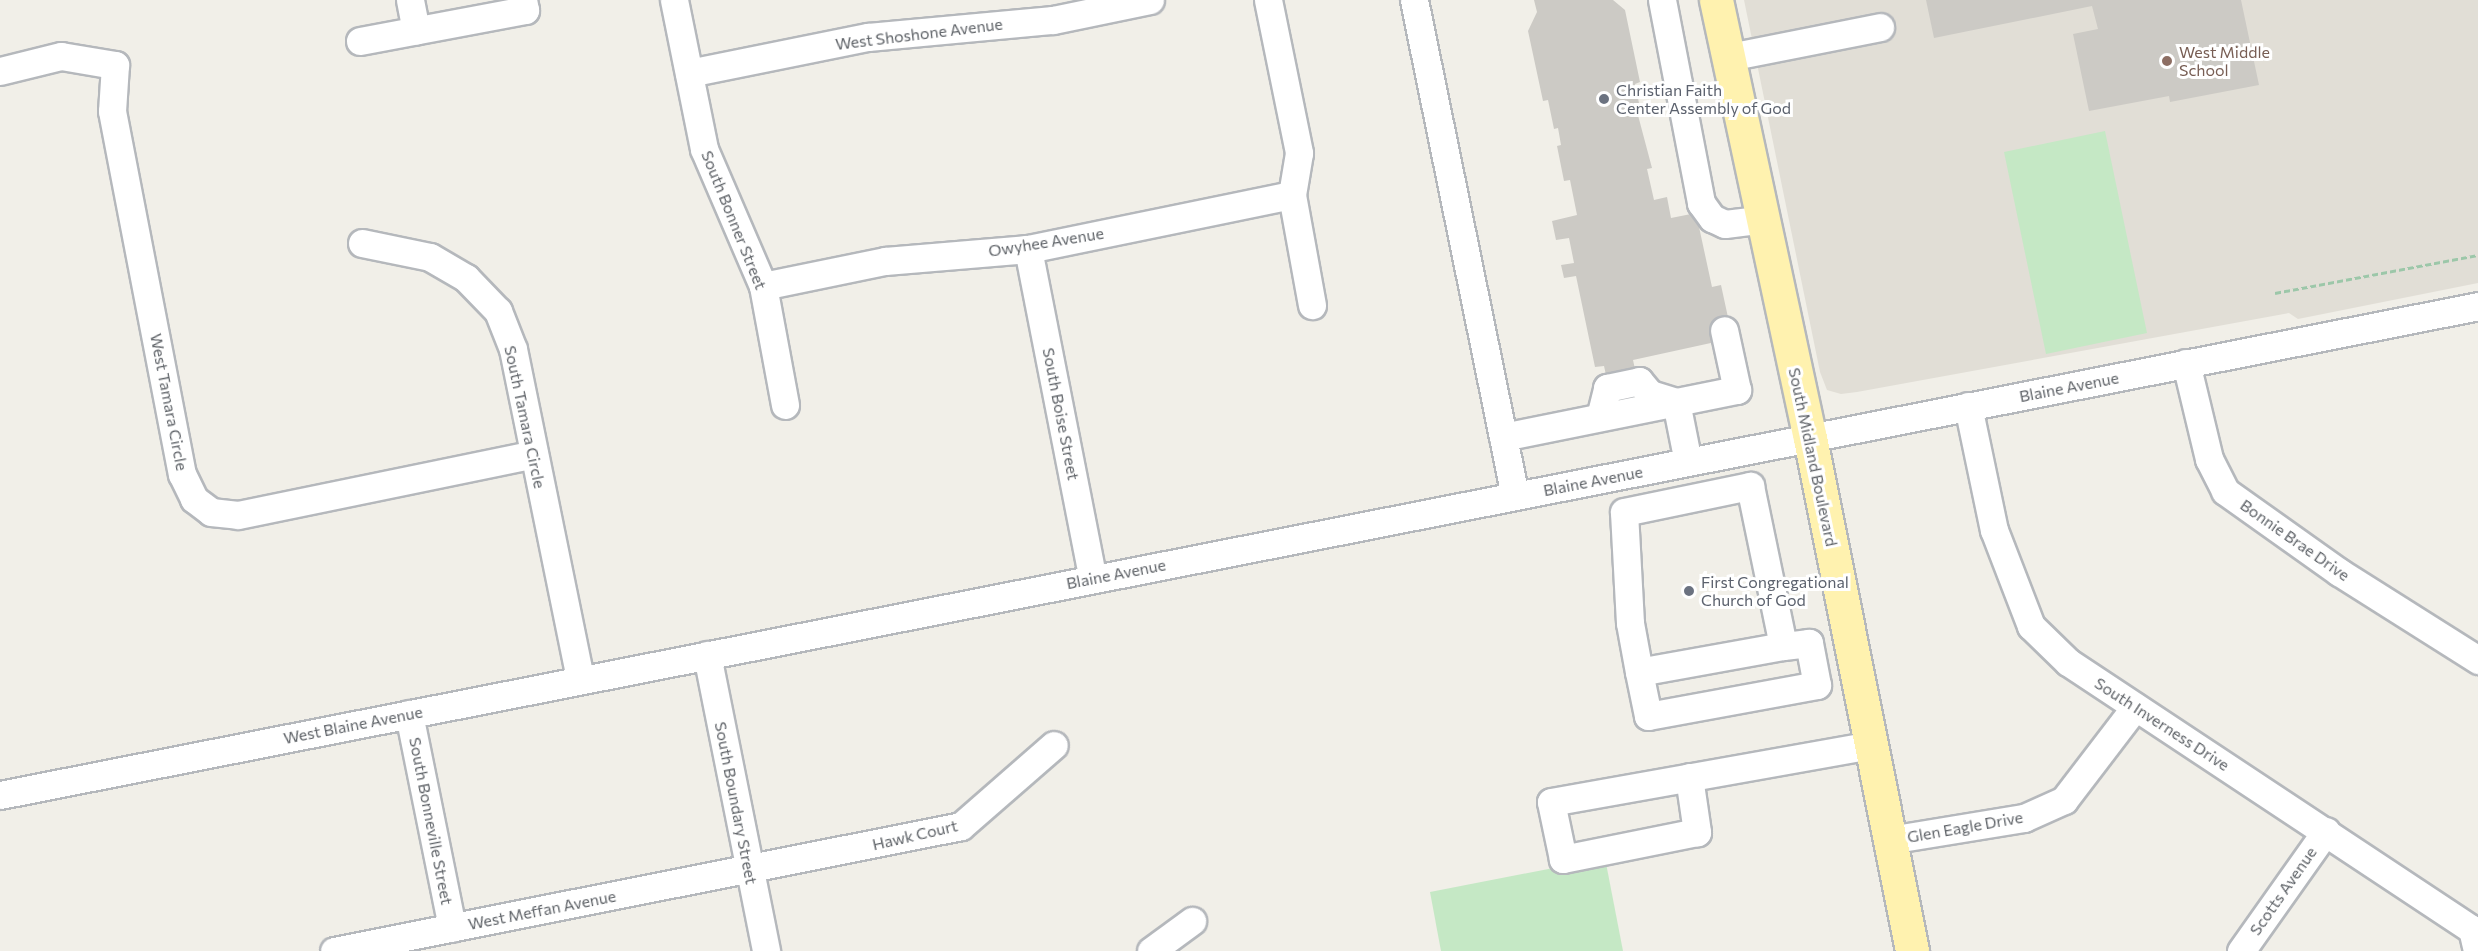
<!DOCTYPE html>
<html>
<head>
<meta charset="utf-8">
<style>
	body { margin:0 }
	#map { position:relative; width:2478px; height:951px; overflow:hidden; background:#f1efe8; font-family:Commissioner,sans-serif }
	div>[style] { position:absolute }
	.education>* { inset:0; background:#e1ded6 }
	.green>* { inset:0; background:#c5e8c5 }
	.building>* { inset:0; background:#cccac5 }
	.path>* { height:3px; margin-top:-1.5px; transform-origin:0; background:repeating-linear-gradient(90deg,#9cc7a9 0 6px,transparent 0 9px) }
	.roads { filter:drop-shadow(2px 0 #b5b8bc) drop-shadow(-2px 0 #b5b8bc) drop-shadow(0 2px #b5b8bc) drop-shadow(0 -2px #b5b8bc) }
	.minor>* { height:27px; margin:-13.5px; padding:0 13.5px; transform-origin:13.5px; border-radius:13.5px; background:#fff }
	.major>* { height:33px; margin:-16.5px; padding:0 16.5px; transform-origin:16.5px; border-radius:16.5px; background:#fff2af }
	.dots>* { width:16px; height:16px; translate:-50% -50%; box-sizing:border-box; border:3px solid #fff; border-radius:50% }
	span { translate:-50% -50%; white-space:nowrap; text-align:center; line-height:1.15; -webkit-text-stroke:6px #fff; paint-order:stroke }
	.street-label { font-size:16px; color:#5f6368 }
	.education-label { font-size:16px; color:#785e54 }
	.left { translate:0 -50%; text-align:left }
	.worship-label { font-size:16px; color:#5b616d }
</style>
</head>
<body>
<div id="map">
	<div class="education">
		<i style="clip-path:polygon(1744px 0,2478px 0,2478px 283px,2298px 319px,2289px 313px,1857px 392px,1841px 394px,1827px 390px,1820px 372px)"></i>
	</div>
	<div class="green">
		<i style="clip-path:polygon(2105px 131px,2147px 333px,2046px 354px,2004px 152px)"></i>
		<i style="clip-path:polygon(1605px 858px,1623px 951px,1441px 951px,1430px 892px)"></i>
	</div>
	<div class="building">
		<i style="clip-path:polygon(1534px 0,1613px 0,1625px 10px,1640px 82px,1635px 84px,1639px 103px,1635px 104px,1652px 168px,1647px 169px,1654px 200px,1667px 197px,1671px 218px,1696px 213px,1712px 287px,1721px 285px,1729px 322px,1720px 341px,1633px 360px,1635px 369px,1606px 375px,1604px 366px,1595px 367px,1576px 276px,1564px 278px,1561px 265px,1574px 263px,1569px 238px,1556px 240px,1552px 221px,1577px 215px,1570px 180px,1564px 181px,1557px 146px,1561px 145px,1558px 128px,1554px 129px,1548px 100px,1543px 101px,1528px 31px,1537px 12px)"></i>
		<i style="clip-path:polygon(1926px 0,2241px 0,2259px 85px,2170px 102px,2169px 96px,2089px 111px,2073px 34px,2098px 29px,2092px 6px,1934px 38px)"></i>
	</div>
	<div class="path">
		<i style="left:2275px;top:293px;width:207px;rotate:-10.6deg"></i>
	</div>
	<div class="roads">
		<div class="minor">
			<i style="left:410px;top:0;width:31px;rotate:79deg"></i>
			<i style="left:674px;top:0;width:152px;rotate:78.6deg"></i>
			<i style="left:704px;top:149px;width:149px;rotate:66.7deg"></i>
			<i style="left:763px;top:286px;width:121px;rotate:79.5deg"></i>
			<i style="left:1268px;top:0;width:156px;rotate:78.5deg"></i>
			<i style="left:1299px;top:153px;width:43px;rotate:99.5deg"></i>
			<i style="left:1292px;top:195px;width:112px;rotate:79.7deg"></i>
			<i style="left:1414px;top:0;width:506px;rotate:78.49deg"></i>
			<i style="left:1662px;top:0;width:207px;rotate:79.1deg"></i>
			<i style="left:1701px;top:203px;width:19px;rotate:54deg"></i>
			<i style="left:1712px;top:218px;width:14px;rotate:25deg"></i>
			<i style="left:1725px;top:224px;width:38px;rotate:-7deg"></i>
			<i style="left:360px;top:41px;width:168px;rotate:-10.6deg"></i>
			<i style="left:525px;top:10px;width:10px;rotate:-101deg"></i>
			<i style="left:1729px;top:57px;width:154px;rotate:-11.2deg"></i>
			<i style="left:0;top:71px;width:63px;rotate:-13.8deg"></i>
			<i style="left:61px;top:56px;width:55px;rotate:9.5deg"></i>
			<i style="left:115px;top:65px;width:46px;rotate:93.7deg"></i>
			<i style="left:112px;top:111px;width:370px;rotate:79.1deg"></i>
			<i style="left:182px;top:474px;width:28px;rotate:64deg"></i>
			<i style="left:194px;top:499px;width:21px;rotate:37deg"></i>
			<i style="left:211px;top:512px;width:27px;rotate:6deg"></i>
			<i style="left:238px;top:515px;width:302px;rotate:-11.6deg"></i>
			<i style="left:689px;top:73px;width:183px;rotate:-11.4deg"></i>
			<i style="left:868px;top:37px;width:186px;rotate:-5.3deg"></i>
			<i style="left:1053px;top:20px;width:99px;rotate:-11.7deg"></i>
			<i style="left:362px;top:243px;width:69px;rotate:11.6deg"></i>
			<i style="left:430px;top:257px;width:42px;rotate:30.3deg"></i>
			<i style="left:466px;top:278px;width:46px;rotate:45.9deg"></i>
			<i style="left:498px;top:311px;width:41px;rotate:68.5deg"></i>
			<i style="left:513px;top:349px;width:337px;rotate:78.5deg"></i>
			<i style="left:1028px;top:249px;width:336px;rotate:78.9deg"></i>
			<i style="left:763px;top:286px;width:125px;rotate:-11.6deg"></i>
			<i style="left:885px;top:261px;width:144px;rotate:-4.8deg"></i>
			<i style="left:1028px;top:249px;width:269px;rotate:-11.6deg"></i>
			<i style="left:2186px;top:363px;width:99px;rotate:76.5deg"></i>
			<i style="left:2209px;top:459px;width:36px;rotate:63deg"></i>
			<i style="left:2225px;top:491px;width:140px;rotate:35.4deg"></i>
			<i style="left:2339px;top:572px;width:165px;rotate:32.3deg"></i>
			<i style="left:1968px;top:406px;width:127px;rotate:78.2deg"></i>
			<i style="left:1994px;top:530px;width:103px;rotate:68.9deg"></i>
			<i style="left:2031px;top:626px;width:52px;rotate:44.2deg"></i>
			<i style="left:2068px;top:662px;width:484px;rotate:33.5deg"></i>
			<i style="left:2472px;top:929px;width:23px;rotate:77deg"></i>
			<i style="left:1600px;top:417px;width:30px;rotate:-76deg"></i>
			<i style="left:1607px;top:388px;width:33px;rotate:-12deg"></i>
			<i style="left:1639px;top:381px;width:17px;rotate:50deg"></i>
			<i style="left:1650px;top:394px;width:27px;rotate:17deg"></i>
			<i style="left:1676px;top:402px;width:61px;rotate:78.7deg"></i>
			<i style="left:1503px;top:437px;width:239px;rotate:-11.4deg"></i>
			<i style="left:1737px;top:390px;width:61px;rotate:-102.2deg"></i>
			<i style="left:707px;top:655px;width:302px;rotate:78.7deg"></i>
			<i style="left:1639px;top:672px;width:50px;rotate:-100.4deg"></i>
			<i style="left:1630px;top:623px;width:111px;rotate:-93.1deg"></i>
			<i style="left:1624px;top:512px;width:129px;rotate:-11.7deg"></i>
			<i style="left:1750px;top:486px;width:163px;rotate:78.3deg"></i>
			<i style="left:1783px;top:646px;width:146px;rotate:169.8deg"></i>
			<i style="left:1639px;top:672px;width:45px;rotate:78.4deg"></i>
			<i style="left:1648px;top:716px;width:172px;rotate:-10.4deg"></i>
			<i style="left:1817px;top:685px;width:43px;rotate:-100.8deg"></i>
			<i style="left:1809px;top:643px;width:26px;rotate:173deg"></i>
			<i style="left:409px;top:714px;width:218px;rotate:78.6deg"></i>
			<i style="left:1689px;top:777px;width:56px;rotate:81.7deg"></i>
			<i style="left:1697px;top:832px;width:137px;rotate:168.6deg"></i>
			<i style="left:1563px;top:859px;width:58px;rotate:-101.9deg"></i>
			<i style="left:1551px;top:802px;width:324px;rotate:-10.1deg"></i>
			<i style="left:0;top:795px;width:2526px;rotate:-11.16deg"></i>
			<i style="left:1889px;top:840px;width:137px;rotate:-9.3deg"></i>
			<i style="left:2024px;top:818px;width:44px;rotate:-24.2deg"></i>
			<i style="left:2064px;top:800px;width:117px;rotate:-52.6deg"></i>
			<i style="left:334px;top:951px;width:639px;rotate:-11.27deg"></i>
			<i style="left:961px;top:826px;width:123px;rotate:-41.1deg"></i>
			<i style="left:1151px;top:951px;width:51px;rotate:-36.2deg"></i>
			<i style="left:2241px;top:951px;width:147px;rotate:-54.7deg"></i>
		</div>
		<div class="major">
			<i style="left:1716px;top:0;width:448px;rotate:77.9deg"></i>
			<i style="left:1810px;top:438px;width:523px;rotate:78.75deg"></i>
		</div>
	</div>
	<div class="dots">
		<i style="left:2167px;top:61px;background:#8d6e63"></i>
		<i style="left:1604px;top:99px;background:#6b7280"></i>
		<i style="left:1689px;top:591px;background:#6b7280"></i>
	</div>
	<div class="street-label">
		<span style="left:919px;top:34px;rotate:-7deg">West Shoshone Avenue</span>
		<span style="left:734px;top:220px;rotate:68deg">South Bonner Street</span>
		<span style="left:1046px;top:242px;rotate:-9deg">Owyhee Avenue</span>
		<span style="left:2069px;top:387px;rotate:-11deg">Blaine Avenue</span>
		<span style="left:169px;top:402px;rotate:79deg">West Tamara Circle</span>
		<span style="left:1061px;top:414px;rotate:79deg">South Boise Street</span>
		<span style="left:525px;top:417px;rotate:78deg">South Tamara Circle</span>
		<span style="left:1813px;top:457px;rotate:78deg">South Midland Boulevard</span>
		<span style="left:1593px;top:481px;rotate:-11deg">Blaine Avenue</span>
		<span style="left:2295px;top:540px;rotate:35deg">Bonnie Brae Drive</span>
		<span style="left:1116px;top:574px;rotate:-11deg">Blaine Avenue</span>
		<span style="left:2162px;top:724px;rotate:33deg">South Inverness Drive</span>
		<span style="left:353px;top:725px;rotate:-11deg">West Blaine Avenue</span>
		<span style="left:736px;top:803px;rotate:79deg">South Boundary Street</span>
		<span style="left:431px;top:821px;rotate:79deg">South Bonneville Street</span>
		<span style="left:1965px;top:827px;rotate:-10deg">Glen Eagle Drive</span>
		<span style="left:915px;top:835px;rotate:-13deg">Hawk Court</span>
		<span style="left:2283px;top:891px;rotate:-55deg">Scotts Avenue</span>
		<span style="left:542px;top:910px;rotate:-11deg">West Meffan Avenue</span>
	</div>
	<div class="education-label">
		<span class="left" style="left:2179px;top:61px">West Middle<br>School</span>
	</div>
	<div class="worship-label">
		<span class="left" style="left:1616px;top:99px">Christian Faith<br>Center Assembly of God</span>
		<span class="left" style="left:1701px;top:591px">First Congregational<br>Church of God</span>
	</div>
</div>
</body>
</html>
